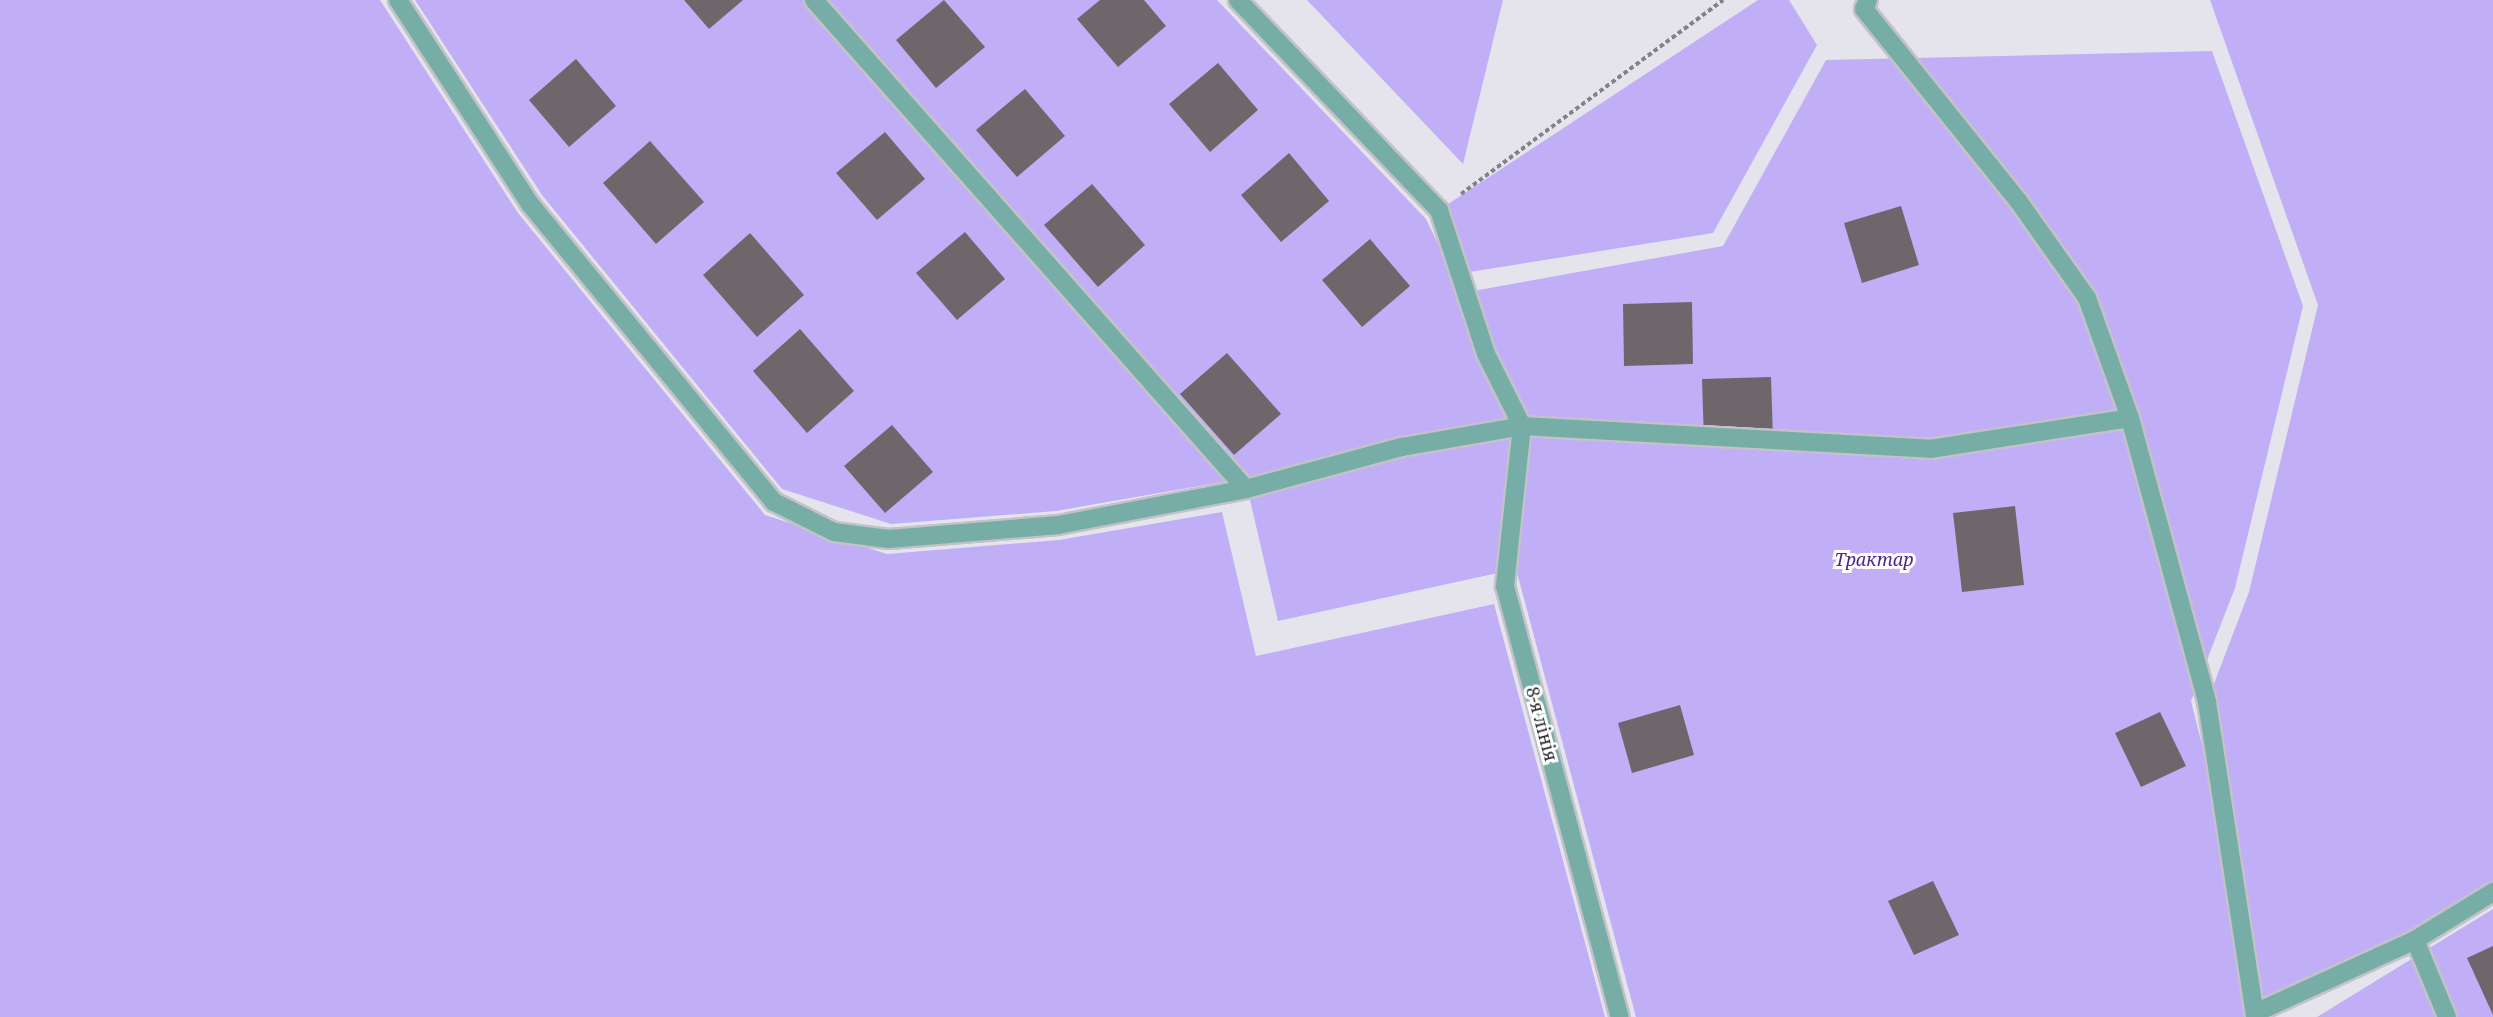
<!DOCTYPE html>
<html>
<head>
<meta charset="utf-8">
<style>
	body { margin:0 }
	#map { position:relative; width:2493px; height:1017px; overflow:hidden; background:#e5e4ec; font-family:"Noto Serif",serif }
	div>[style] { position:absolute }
	.green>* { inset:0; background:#c0aff7 }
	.building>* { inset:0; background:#6e666a }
	.path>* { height:4px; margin-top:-2px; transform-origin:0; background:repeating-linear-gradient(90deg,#828287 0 4.5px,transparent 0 7.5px) }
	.roads { filter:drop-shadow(2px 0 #c3c2c9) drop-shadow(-2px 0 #c3c2c9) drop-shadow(0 2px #c3c2c9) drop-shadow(0 -2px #c3c2c9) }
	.minor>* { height:18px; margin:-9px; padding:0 9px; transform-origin:9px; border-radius:9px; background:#76ada7 }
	span { translate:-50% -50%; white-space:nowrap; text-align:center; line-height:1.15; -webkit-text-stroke:6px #fff; paint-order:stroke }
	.park-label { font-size:18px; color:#4d268e; font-style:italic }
	.street-label { font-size:18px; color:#28282b }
</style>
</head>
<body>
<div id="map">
	<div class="green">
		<i style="clip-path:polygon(0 0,380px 0,518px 213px,765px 515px,887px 554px,1059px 540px,1222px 512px,1256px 656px,1494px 604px,1605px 1017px,0 1017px)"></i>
		<i style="clip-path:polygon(415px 0,1217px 0,1426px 219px,1462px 293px,1723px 246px,1826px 60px,2212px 51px,2303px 306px,2235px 588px,2191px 701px,2233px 868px,2207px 702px,2249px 592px,2318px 305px,2210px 0,2493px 0,2493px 892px,2266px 1017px,1636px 1017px,1516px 569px,1278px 621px,1245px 478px,1056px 511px,891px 524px,782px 489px,542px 195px)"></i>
		<i style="clip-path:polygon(1307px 0,1503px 0,1463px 164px)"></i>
		<i style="clip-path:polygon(1758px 0,1789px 0,1817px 45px,1713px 233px,1457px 274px,1439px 210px)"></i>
		<i style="clip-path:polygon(2493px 909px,2493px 1017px,2317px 1017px,2423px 952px)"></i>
	</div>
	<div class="building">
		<i style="clip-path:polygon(684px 0,743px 0,709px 29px)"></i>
		<i style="clip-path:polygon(944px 0,985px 47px,936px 88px,896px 40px)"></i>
		<i style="clip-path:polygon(1100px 0,1144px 0,1166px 26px,1118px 67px,1077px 19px)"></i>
		<i style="clip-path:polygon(576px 59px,616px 106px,569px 147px,529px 100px)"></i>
		<i style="clip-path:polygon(1218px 63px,1258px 110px,1210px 152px,1169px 104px)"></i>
		<i style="clip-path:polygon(1025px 89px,1065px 136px,1017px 177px,976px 130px)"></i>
		<i style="clip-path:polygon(885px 132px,925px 179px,877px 220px,836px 173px)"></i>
		<i style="clip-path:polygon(650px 141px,704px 202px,656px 244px,603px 183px)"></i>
		<i style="clip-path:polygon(1289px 153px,1329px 201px,1281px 242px,1241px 195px)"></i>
		<i style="clip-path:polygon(1092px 184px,1145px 245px,1098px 287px,1044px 225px)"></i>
		<i style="clip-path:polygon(1901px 206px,1919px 265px,1862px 283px,1844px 223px)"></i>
		<i style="clip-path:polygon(965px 232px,1005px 279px,957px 320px,916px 273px)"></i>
		<i style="clip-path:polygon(750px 233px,804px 295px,757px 337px,703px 275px)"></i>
		<i style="clip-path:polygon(1370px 239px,1410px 286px,1362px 327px,1322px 280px)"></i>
		<i style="clip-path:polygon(1692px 302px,1693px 364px,1624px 366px,1623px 304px)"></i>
		<i style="clip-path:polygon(800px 329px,854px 391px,807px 433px,753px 371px)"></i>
		<i style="clip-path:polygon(1227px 353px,1281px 414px,1234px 455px,1180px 394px)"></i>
		<i style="clip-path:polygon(1771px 377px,1773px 439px,1704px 441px,1702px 379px)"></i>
		<i style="clip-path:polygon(892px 425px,933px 472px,885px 513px,844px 466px)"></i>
		<i style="clip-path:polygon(2015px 506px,2024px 585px,1962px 592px,1953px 513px)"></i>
		<i style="clip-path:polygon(1680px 705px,1694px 755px,1632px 773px,1618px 723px)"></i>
		<i style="clip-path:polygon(2160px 712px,2186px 766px,2141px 787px,2115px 733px)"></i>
		<i style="clip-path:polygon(1933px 881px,1959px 935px,1914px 955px,1888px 901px)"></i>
		<i style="clip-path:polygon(2493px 946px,2493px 1015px,2467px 958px)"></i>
	</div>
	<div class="path">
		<i style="left:1461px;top:194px;width:326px;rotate:-36.5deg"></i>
	</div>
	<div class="roads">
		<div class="minor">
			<i style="left:398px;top:0;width:243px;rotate:57.1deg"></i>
			<i style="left:530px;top:204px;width:385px;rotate:50.7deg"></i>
			<i style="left:774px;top:502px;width:67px;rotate:26.6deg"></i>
			<i style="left:834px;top:532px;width:55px;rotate:7.3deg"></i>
			<i style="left:889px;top:539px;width:170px;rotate:-4.7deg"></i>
			<i style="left:1058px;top:525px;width:191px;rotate:-10.8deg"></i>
			<i style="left:814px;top:0;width:652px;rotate:48.54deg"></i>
			<i style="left:1246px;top:489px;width:162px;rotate:-15.1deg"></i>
			<i style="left:1402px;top:447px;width:122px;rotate:-9.9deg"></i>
			<i style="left:1522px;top:426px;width:409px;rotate:3.2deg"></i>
			<i style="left:1930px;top:449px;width:202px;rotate:-8.8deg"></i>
			<i style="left:1238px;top:0;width:291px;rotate:46.3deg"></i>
			<i style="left:1439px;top:210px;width:151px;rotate:71.9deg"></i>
			<i style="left:1486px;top:354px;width:80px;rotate:63.4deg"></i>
			<i style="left:1868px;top:0;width:10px;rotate:114deg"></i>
			<i style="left:1864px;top:9px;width:248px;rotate:51.2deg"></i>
			<i style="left:2019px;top:202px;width:118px;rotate:54.7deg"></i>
			<i style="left:2087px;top:298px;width:127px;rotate:70.3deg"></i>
			<i style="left:2130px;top:418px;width:294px;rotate:74.8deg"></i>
			<i style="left:2207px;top:702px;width:319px;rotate:81.3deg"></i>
			<i style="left:1522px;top:426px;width:161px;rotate:96.1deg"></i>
			<i style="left:1505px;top:586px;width:446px;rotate:75.1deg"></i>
			<i style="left:2415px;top:940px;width:83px;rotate:67.4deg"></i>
			<i style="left:2255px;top:1013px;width:176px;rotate:-24.5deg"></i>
			<i style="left:2415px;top:940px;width:92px;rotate:-31.6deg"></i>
		</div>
	</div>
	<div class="park-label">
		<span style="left:1874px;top:559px">Трактар</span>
	</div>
	<div class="street-label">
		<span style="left:1542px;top:724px;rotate:75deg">8-я лінія</span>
	</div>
</div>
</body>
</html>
